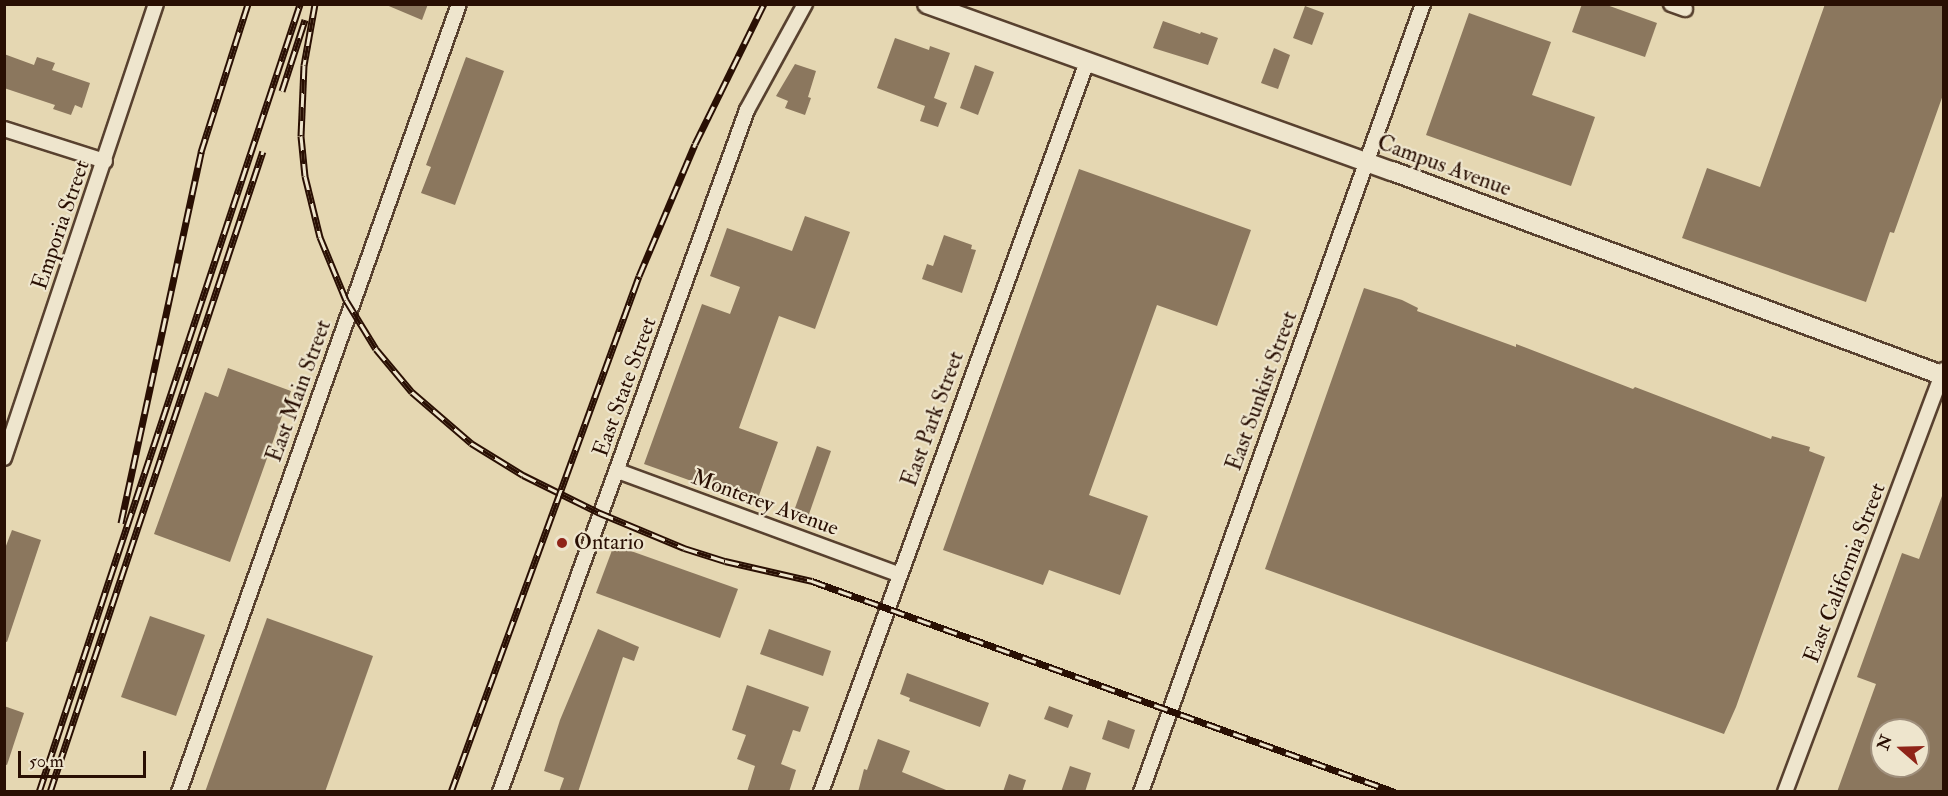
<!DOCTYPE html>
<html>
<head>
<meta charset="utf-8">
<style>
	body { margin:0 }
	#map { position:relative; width:1948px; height:796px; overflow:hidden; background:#e5d7b2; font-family:"IM FELL Double Pica",serif }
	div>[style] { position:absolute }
	.building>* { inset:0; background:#8b775e }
	.roads { filter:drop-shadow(2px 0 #58412f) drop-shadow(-2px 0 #58412f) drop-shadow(0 2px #58412f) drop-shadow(0 -2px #58412f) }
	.street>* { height:14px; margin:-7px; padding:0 7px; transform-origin:7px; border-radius:7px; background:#eee5cd }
	.secondary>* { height:18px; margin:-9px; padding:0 9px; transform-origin:9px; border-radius:9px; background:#eee5cd }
	.rail>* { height:7px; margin-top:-3.5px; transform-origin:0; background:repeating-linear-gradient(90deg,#eee5cd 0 14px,#290f03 0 28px); box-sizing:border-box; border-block:2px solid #290f03 }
	.dots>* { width:16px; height:16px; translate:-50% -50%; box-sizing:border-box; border:3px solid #eee5cd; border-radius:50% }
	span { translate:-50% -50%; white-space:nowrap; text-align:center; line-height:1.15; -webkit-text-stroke:4.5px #eee5cd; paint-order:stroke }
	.street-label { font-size:22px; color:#290f03 }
	.poi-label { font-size:22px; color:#290f03 }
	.left { translate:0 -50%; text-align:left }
	.frame { position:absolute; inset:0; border:6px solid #290f03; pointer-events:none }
	.north { position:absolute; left:1870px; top:718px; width:60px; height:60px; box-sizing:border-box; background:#eee5cd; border:2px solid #9f8f7c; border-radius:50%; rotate:290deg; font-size:16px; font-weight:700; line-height:24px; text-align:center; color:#290f03 }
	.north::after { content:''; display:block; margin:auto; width:21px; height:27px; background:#8f2418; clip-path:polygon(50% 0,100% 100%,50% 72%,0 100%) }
	.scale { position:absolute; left:18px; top:751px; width:128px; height:27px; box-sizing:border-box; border:3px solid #290f03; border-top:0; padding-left:8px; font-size:18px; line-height:21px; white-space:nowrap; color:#290f03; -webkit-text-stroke:4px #eee5cd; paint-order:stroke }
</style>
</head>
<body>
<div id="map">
	<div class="building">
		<i style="clip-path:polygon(384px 4px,428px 4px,422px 20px)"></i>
		<i style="clip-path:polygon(1582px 4px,1604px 4px,1657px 23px,1645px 57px,1572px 32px)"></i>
		<i style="clip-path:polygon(1825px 4px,1944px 4px,1944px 92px,1894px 233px,1890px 232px,1866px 302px,1682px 238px,1707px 168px,1760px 187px)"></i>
		<i style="clip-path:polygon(1305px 6px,1324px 13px,1312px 45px,1293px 38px)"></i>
		<i style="clip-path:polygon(1469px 13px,1551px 42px,1532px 95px,1595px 117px,1571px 186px,1426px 135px)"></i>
		<i style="clip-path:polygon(1163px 21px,1200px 34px,1201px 32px,1218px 38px,1208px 65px,1153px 48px)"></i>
		<i style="clip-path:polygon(895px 38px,929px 50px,930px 46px,950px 53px,934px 98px,947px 103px,938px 127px,920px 121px,925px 106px,877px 88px)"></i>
		<i style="clip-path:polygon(1274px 48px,1290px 55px,1278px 89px,1261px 83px)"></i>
		<i style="clip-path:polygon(4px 54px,34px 65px,37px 57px,55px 63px,52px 70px,90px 83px,82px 108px,75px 105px,71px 115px,53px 109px,55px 105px,4px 88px)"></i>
		<i style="clip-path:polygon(466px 57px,504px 71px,455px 205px,421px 193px,431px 167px,426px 165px)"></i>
		<i style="clip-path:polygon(795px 64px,816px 71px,808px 97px,811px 98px,805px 115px,785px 108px,788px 101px,776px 96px)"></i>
		<i style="clip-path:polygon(975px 65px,994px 72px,978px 115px,960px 108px)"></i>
		<i style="clip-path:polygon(1079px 169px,1251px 230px,1217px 326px,1157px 305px,1089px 495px,1148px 516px,1120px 595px,1049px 570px,1043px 585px,943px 550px)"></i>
		<i style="clip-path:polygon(805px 216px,850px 232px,815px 329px,779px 316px,739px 428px,778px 442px,756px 504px,644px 464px,702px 304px,730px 314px,740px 287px,710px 276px,727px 228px,792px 251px)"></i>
		<i style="clip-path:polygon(944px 235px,972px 245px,971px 249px,976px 250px,962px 293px,922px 279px,927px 264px,933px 266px)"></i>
		<i style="clip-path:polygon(1364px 288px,1402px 300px,1418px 308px,1417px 311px,1516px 347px,1516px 344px,1633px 389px,1635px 387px,1771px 439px,1772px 436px,1810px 447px,1809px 451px,1825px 457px,1736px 707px,1724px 734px,1265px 569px)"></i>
		<i style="clip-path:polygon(228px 368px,291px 391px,230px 562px,154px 534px,205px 392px,218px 397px)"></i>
		<i style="clip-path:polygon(817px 446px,831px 451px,808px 517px,794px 511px)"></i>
		<i style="clip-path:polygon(evenodd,1942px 496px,1944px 792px,1837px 792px,1876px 684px,1857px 677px,1902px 553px,1919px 559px,1942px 496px,1882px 730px,1918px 730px,1918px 766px,1882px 766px,1882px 730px)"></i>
		<i style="clip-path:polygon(12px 530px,41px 540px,7px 642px,4px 641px,4px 551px)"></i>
		<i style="clip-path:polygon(614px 545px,738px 589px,720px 638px,596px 593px)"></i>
		<i style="clip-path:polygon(150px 616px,205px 635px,176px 716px,121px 697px)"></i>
		<i style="clip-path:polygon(267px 618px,373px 656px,325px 792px,205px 792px)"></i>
		<i style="clip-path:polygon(598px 629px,639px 647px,634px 661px,623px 657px,578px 792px,559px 792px,564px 778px,544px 771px,560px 720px)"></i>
		<i style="clip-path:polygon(769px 629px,831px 651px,823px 676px,760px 654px)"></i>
		<i style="clip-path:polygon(907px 673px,989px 703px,980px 727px,909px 701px,910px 698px,900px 694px)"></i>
		<i style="clip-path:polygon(747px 685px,809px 707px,800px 732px,793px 730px,781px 764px,796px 770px,789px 792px,747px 792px,755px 766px,737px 759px,746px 735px,732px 730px)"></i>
		<i style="clip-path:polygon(4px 706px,24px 713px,7px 765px,4px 764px)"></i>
		<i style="clip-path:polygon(1049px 706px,1073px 715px,1068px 728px,1044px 719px)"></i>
		<i style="clip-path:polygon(1108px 720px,1135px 730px,1129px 749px,1102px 739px)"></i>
		<i style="clip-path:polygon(878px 739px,910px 751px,902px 772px,951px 792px,858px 792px,864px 769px,867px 770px)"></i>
		<i style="clip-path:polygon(1070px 766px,1091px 773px,1085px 792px,1061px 792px)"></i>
		<i style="clip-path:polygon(1009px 774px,1026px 780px,1022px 792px,1003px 792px)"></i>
	</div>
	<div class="roads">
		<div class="street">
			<i style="left:1671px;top:4px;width:15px;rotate:20deg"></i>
			<i style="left:4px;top:129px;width:106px;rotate:17.6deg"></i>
			<i style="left:4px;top:458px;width:479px;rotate:-71.5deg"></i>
			<i style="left:618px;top:471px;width:298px;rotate:20.2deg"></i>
			<i style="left:179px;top:792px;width:836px;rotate:-70.44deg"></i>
			<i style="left:500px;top:792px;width:725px;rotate:-70.09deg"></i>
			<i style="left:747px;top:110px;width:121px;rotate:-61.3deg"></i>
			<i style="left:821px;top:792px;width:777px;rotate:-69.98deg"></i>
			<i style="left:1141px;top:792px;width:837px;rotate:-70.31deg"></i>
			<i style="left:1785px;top:792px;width:451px;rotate:-69.4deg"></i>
		</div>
		<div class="secondary">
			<i style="left:927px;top:4px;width:494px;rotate:19.8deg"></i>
			<i style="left:1392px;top:171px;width:589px;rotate:20.37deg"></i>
		</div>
	</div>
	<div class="rail">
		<i style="left:315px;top:4px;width:62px;rotate:100.2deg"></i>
		<i style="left:304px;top:65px;width:71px;rotate:92.4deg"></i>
		<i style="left:301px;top:136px;width:40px;rotate:84.3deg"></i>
		<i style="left:305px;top:176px;width:63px;rotate:76.2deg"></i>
		<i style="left:320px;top:237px;width:68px;rotate:67.6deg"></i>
		<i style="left:346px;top:300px;width:57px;rotate:58.5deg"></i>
		<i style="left:376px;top:349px;width:56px;rotate:50.1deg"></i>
		<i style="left:412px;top:392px;width:78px;rotate:40.8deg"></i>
		<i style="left:471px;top:443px;width:61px;rotate:31.6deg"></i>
		<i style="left:523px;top:475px;width:86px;rotate:26.3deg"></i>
		<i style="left:600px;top:513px;width:91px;rotate:22.6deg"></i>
		<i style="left:684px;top:548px;width:43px;rotate:17.6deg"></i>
		<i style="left:725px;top:561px;width:89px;rotate:12.9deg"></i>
		<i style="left:812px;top:581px;width:620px;rotate:19.9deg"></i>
		<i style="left:282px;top:91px;width:75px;rotate:-72.1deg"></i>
		<i style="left:121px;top:523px;width:380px;rotate:-77.8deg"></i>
		<i style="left:201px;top:152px;width:155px;rotate:-72.4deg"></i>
		<i style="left:39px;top:792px;width:830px;rotate:-71.67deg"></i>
		<i style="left:50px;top:792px;width:675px;rotate:-71.62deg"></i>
		<i style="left:451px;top:792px;width:549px;rotate:-69.98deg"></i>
		<i style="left:639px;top:276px;width:143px;rotate:-67deg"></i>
		<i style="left:695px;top:144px;width:156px;rotate:-63.8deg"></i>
	</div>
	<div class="dots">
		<i style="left:562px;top:543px;background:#8f2418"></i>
	</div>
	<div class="street-label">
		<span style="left:1444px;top:166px;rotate:20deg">Campus Avenue</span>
		<span style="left:61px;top:225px;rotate:-71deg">Emporia Street</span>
		<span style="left:625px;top:387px;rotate:-70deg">East State Street</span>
		<span style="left:299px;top:391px;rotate:-70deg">East Main Street</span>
		<span style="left:1262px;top:391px;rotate:-70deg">East Sunkist Street</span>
		<span style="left:933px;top:419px;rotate:-70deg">East Park Street</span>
		<span style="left:765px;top:503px;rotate:20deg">Monterey Avenue</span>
		<span style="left:1845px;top:573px;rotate:-69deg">East California Street</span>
	</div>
	<div class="poi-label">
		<span class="left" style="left:574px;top:543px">Ontario</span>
	</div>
	<div class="frame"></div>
	<div class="north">N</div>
	<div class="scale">50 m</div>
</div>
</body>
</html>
